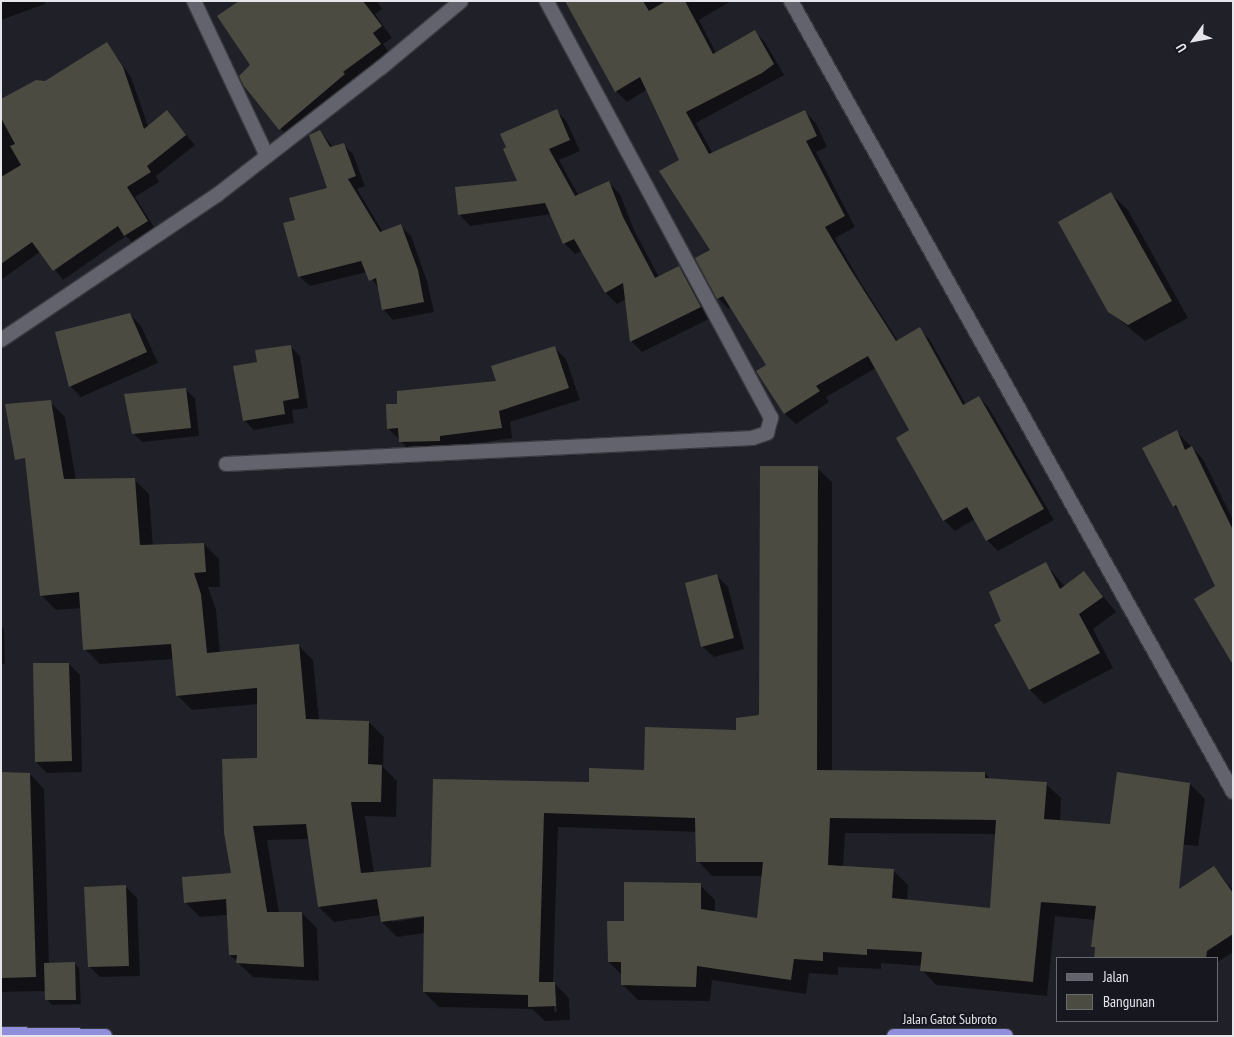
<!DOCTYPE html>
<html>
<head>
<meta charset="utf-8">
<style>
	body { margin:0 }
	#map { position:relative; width:1234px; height:1037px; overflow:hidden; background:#202029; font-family:"PT Sans Narrow",sans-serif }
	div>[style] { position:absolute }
	.shadow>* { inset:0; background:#0007 }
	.building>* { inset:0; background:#4b4b41 }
	.roads { filter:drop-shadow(1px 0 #3a3a41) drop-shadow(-1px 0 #3a3a41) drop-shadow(0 1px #3a3a41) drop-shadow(0 -1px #3a3a41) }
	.minor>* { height:14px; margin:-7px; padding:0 7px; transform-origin:7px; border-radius:7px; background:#62636c }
	.trunk>* { height:14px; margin:-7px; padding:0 7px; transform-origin:7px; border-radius:7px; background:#918fdc }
	span { translate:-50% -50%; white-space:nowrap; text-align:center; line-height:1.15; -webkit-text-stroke:4.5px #17171f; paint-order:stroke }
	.street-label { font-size:14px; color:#e5e5eb }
	.frame { position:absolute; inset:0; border:2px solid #e5e5eb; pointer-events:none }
	.legend { position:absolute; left:1056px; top:957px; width:162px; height:65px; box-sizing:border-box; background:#17171f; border:1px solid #696971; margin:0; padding:6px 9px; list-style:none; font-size:15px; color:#e5e5eb }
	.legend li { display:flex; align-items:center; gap:10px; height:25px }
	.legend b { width:25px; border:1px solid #696971 }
	.north { position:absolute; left:1169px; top:15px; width:50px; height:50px; -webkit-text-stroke:4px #17171f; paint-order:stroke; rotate:238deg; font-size:14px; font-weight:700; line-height:20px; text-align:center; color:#e5e5eb }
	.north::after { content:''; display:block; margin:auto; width:18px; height:22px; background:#e5e5eb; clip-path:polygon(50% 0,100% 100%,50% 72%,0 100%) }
</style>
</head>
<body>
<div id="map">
	<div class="shadow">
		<i style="clip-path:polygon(1px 1px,45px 1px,45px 4px,1px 20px)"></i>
		<i style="clip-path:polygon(315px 1px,377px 1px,382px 9px,375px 14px,392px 38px,383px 44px,391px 55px,291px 140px,263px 110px)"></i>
		<i style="clip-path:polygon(583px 1px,731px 1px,699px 20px,716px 53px,755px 32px,765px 42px,784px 75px,696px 123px,713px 154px,805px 112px,816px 123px,827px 147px,816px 152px,855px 227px,835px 238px,859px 280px,898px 341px,920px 329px,930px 340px,966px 405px,979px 397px,989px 408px,1054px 520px,998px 551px,987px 540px,975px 519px,955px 531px,944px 520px,897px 438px,910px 431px,876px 368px,826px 397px,829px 402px,796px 424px,785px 414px,758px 372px,767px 365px,731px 307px,728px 309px,718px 298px,712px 250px,680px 161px,648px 89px,627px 102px,616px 91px)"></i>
		<i style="clip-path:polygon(107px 43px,131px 77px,148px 126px,166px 112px,195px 145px,156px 176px,159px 182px,135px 197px,156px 230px,134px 244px,126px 236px,63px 280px,41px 251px,1px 280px,1px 100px,45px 82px)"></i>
		<i style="clip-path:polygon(556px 110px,567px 122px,580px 151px,559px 160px,579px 196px,609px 183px,620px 194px,634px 230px,659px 277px,679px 267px,690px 278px,711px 318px,642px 352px,631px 341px,626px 299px,617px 304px,606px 293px,582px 251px,575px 254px,564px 243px,552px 214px,470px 226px,459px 214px,519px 182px)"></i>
		<i style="clip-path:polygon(320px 131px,333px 147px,343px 144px,353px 154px,365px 186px,357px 189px,383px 232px,401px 226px,411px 236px,427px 281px,434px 312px,393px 320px,383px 309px,379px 289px,367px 272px,310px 286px,299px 276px,296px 221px,329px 189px)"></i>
		<i style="clip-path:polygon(1111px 194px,1128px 210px,1188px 318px,1145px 341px,1109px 311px)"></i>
		<i style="clip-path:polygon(130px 314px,141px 326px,158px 363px,81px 397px,70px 386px)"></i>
		<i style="clip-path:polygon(290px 346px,300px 356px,308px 408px,292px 410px,294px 423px,254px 430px,244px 420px,258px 363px)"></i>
		<i style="clip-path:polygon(555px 348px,566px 359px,580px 400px,510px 422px,512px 438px,412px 453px,388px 428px,398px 405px,497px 382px)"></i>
		<i style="clip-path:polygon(186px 390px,195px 398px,199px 436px,142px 442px,133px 433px)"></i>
		<i style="clip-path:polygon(evenodd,50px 402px,65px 417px,76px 480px,134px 479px,149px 494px,153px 546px,204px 544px,219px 559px,220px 587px,208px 587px,216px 610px,220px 653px,298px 645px,313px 660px,319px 721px,369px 722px,384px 737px,383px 767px,397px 781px,396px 817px,365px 816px,374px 873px,433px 868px,590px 783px,645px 771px,738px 731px,760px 716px,817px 468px,832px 482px,832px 771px,985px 773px,991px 780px,1046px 784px,1061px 798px,1060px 821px,1111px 825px,1118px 774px,1190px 784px,1205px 799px,1198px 846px,1151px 842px,1136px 958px,1094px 958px,1096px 920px,1055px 916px,1047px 996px,936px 985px,922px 970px,922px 966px,881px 963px,881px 969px,838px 967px,838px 975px,809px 973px,806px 994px,712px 980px,710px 1001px,638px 1000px,623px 985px,622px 975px,609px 962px,625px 922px,700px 885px,715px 900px,715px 913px,758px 919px,763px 876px,712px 876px,698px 861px,697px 832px,558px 827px,553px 982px,569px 998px,570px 1020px,545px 1021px,532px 1009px,439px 1007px,424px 992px,425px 933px,397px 937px,382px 922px,381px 915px,334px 922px,319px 907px,309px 839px,267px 840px,279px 913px,302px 913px,317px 928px,319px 981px,253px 977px,230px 955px,228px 915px,200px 917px,185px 902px,232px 875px,258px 759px,258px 704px,192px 710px,177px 695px,173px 659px,100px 664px,85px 649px,82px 608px,56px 610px,41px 595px,50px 402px,845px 833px,996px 834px,991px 909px,907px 901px,908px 885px,893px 870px,843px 867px,845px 833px,50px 402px,430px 914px,430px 916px,392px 922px,392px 919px,430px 914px,50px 402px,554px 996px,556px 996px,557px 1012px,554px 1012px,554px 996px)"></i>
		<i style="clip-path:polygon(1177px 432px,1203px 459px,1233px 520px,1233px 665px,1196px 599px,1217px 587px,1181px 513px,1174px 506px)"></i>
		<i style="clip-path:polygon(1046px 564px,1065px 587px,1084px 573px,1116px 612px,1093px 629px,1113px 668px,1044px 704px,1030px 690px)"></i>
		<i style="clip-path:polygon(717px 576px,728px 587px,744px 649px,714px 657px,702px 646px)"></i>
		<i style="clip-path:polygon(1px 627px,4px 629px,5px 664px,1px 664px)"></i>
		<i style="clip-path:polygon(69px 664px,80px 675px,82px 772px,47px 773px,36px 762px)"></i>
		<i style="clip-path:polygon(1px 773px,30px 774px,44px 789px,49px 964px,74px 963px,79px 968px,81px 1004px,52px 1005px,47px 999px,46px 991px,1px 992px)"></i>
		<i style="clip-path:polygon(1214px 867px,1233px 890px,1233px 952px,1218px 962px,1218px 958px,1166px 958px,1169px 897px)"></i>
		<i style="clip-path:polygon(126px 887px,137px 898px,140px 976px,100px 977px,89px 966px)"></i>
	</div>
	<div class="building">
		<i style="clip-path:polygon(239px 1px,363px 1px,382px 26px,373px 33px,381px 44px,343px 72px,345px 74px,279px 130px,244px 86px,239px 76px,250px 65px,217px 16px)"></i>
		<i style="clip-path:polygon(565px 1px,643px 1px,649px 11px,666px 1px,685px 1px,713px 54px,755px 30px,774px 64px,762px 73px,686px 112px,709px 154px,805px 110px,817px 136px,806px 141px,845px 216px,825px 227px,849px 267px,896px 341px,920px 327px,963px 405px,979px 396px,1044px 509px,986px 541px,967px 507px,943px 521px,896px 438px,909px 430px,868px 356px,816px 386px,820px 391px,784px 414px,756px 371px,766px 365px,723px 296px,717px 299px,695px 258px,710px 250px,659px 171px,679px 160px,640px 77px,615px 92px)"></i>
		<i style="clip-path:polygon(107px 42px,123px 67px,144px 129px,167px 110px,186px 135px,147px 166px,151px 172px,127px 187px,148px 221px,124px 236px,118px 226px,53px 271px,32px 242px,1px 264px,1px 177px,21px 165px,10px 146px,15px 144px,1px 118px,1px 99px,36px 80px,45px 81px)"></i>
		<i style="clip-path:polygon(557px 109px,570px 140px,549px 149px,575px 196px,609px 181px,623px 217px,655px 278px,679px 266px,701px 307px,630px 342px,623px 283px,605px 293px,574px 239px,563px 244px,545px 203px,458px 215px,455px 187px,517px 181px,503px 149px,506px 147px,500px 134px)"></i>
		<i style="clip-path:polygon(320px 130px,330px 147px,344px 143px,356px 176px,348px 179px,380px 232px,401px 224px,418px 270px,424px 302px,382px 310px,376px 278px,369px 281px,361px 261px,298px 277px,283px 223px,295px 220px,289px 198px,327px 188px,309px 135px)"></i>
		<i style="clip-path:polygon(1111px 192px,1172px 301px,1128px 325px,1108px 312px,1058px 222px)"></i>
		<i style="clip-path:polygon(130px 313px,147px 352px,69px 387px,55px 332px)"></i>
		<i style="clip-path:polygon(291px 345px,299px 398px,283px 401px,285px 414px,243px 421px,233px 366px,257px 362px,255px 350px)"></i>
		<i style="clip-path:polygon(555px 346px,569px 388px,499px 411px,502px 428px,440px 436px,440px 441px,399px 442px,398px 428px,387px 429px,386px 404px,397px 404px,397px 391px,496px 381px,491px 366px)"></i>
		<i style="clip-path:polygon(186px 388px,191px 428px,132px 434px,124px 394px)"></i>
		<i style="clip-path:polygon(evenodd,51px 400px,64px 479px,135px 478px,140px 545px,204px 543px,206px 572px,194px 573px,201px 594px,207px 653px,299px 644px,306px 719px,369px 721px,368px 764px,382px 765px,381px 802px,351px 802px,361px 873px,431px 867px,433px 779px,589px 782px,589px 768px,644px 770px,645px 727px,736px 730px,736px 718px,759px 715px,760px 466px,818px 466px,817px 770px,985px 772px,985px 778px,1047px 782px,1044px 819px,1110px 824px,1117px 772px,1190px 783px,1179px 889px,1214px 866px,1233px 893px,1233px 934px,1207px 951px,1206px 958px,1094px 958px,1095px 947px,1091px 947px,1096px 906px,1041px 902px,1033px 982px,920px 971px,922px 952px,867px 949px,867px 955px,823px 952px,823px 961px,794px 959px,791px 980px,697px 966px,696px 987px,621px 985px,621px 962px,608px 962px,607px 921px,624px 921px,624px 882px,701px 883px,701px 909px,757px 918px,763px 862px,696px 862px,695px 818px,544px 813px,539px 982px,555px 982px,556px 1006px,528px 1007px,528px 995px,423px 992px,424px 916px,381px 922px,377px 899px,318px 907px,306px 824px,253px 826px,267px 912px,302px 912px,304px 967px,236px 963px,237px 955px,229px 955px,226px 899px,184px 903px,182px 877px,231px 873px,224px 833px,222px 759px,257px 758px,257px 688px,176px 696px,171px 644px,83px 650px,79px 592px,40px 596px,25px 458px,15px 460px,5px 404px,51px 400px,830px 818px,996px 820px,990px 908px,892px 898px,894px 869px,828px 865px,830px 818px)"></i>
		<i style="clip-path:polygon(1177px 430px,1185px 450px,1192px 446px,1233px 530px,1233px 665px,1194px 599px,1215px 586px,1176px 505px,1173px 507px,1142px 448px)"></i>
		<i style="clip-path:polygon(1046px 562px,1060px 589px,1084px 571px,1103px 597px,1079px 614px,1100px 653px,1029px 690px,994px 625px,1001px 621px,989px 592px)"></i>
		<i style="clip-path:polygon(717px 574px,734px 638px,701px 647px,685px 583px)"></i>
		<i style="clip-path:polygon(33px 663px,69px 663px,72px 761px,35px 762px)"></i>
		<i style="clip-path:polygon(1px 772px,30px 773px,36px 977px,1px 978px)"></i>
		<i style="clip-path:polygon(126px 885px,129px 966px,88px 967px,84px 887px)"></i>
		<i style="clip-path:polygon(75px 962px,76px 1000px,45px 1000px,44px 963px)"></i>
	</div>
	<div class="roads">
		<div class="minor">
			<i style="left:194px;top:1px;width:171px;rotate:64.8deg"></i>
			<i style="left:791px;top:1px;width:906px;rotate:60.8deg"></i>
			<i style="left:1px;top:340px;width:260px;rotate:-33.9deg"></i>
			<i style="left:217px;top:195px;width:207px;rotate:-37.8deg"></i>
			<i style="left:381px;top:68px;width:104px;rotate:-39.9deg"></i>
			<i style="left:226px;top:464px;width:527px;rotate:-2.83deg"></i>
			<i style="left:752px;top:438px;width:16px;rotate:-18deg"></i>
			<i style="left:767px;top:433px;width:16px;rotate:-75deg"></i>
			<i style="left:771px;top:418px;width:474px;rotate:-118.3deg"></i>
		</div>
		<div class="trunk">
			<i style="left:1px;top:1034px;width:104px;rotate:1.1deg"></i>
			<i style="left:894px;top:1036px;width:112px"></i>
		</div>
	</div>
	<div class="street-label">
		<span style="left:950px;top:1019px">Jalan Gatot Subroto</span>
	</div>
	<div class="frame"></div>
	<ul class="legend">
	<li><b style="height:6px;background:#62636c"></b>Jalan</li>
	<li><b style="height:14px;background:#4b4b41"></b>Bangunan</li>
	</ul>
	<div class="north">U</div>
</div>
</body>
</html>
